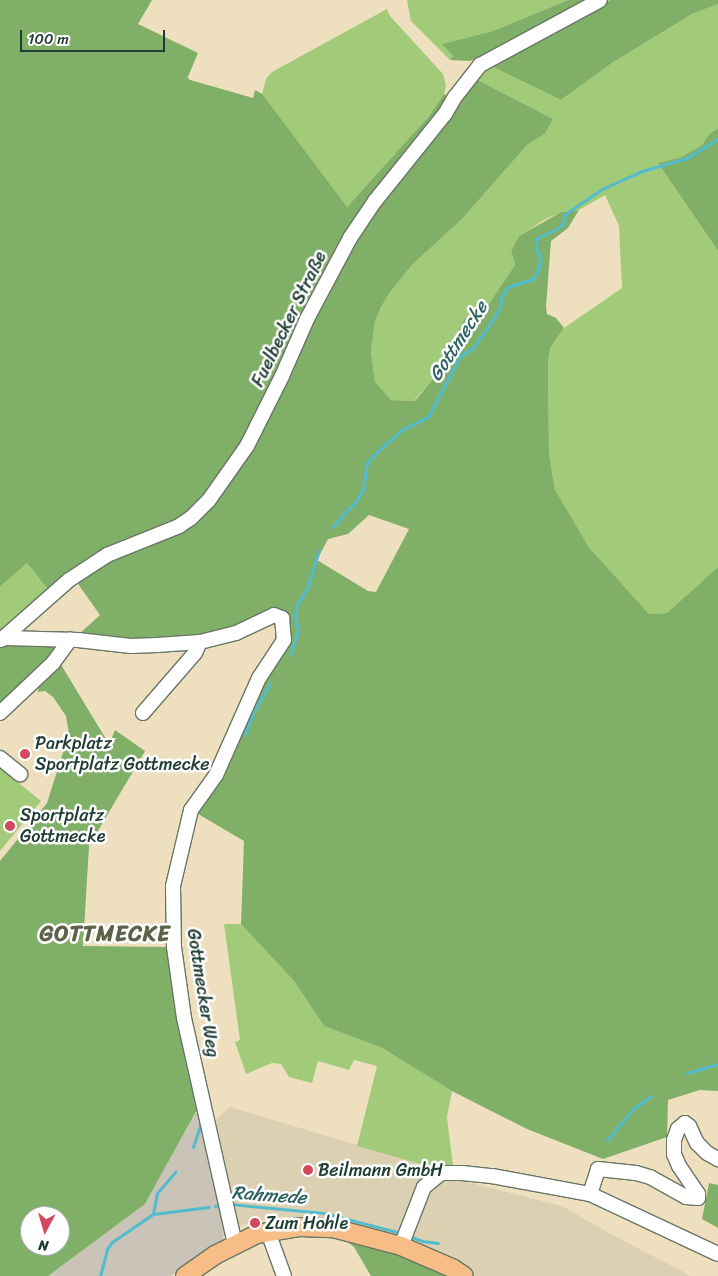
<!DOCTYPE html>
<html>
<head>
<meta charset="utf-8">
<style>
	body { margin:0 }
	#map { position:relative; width:718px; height:1276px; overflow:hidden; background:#eee0bf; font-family:Sriracha,sans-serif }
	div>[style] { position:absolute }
	.built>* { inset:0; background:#dcd0b2 }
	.industrial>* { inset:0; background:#c9c3b8 }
	.green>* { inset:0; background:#a1cb78 }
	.forest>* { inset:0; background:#80af68 }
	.stream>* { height:3px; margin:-1.5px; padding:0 1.5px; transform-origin:1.5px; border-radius:1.5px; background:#52bcce }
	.roads { filter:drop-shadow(1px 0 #677665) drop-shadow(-1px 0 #677665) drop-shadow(0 1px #677665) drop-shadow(0 -1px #677665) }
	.minor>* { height:14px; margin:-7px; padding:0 7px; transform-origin:7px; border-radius:7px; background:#fff }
	.major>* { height:18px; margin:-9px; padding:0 9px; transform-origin:9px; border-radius:9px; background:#f6be86 }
	.dots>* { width:14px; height:14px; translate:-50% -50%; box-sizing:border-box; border:2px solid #fff; border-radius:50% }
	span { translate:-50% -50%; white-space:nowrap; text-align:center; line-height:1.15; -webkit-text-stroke:5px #fff; paint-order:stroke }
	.street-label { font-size:18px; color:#1f3d34 }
	.poi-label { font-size:18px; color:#1f3d34 }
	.left { translate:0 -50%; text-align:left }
	.water-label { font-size:19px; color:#2e6362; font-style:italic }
	.district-label { font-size:22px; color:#5d6249; font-weight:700; letter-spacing:1px }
	.north { position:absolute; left:20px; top:1206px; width:50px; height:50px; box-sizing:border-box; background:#fff; border:1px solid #a5b1ae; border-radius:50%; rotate:186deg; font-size:14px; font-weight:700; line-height:20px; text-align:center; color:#1f3d34 }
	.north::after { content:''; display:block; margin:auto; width:18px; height:22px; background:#d1495b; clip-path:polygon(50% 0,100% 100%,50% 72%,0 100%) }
	.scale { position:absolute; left:20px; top:30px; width:145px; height:22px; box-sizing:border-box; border:2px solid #1f3d34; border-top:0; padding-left:6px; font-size:15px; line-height:18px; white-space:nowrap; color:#1f3d34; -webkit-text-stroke:4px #fff; paint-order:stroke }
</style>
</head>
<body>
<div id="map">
	<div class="built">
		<i style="clip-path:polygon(230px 1107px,428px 1166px,453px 1166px,467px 1182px,562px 1206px,611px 1234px,691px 1276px,475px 1276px,456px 1258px,397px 1236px,364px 1227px,322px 1219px,260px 1220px,239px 1226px,234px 1225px,216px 1120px)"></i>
	</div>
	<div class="industrial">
		<i style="clip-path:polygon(199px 1106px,221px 1206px,224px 1227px,223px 1241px,171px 1276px,48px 1276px,145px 1204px)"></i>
	</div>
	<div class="green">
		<i style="clip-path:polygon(407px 0,568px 0,493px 31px,442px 44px,453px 56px,450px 60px,411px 21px)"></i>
		<i style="clip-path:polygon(718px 4px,718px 128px,709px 134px,702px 145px,681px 157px,658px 163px,718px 251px,718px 567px,667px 613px,649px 614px,588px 546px,565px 509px,555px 490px,549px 454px,548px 364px,550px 348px,564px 328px,622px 288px,619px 226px,605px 195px,579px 210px,561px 212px,544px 220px,519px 236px,511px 251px,515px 265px,489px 305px,465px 318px,432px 380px,414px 401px,391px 400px,375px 383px,371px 351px,375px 321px,381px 307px,391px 291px,412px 265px,463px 218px,527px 145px,545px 134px,553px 119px,476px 79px,491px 66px,561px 100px,612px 63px,692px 14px)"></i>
		<i style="clip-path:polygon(115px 8px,175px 56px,204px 103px,195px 203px,209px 221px,234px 230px,262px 94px,266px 79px,272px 72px,387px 9px,390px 16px,443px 74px,446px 85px,444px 94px,429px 116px,347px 207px,284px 317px,240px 282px,174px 286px,138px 280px,113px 255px,70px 231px,46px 252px,32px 309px,35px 324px,84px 336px,146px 335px,52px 404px,46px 443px,56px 460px,46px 515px,17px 538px,0 546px,0 184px,22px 153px,25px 123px,0 80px,0 72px,16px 40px)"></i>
		<i style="clip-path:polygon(27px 563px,49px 591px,0 635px,0 587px)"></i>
		<i style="clip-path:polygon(0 768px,41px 801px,0 851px)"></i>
		<i style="clip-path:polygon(224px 924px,241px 924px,294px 981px,324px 1026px,382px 1048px,452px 1091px,447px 1117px,453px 1166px,428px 1166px,357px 1146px,377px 1066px,354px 1060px,349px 1070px,318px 1061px,312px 1083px,289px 1077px,281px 1064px,272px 1063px,246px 1074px,235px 1042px,240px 1040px)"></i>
	</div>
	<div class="forest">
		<i style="clip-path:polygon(evenodd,0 0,152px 0,138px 24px,198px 53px,187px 79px,253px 98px,255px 90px,262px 94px,347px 207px,429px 116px,444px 94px,458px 101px,476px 79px,553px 119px,545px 134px,527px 145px,463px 218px,412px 265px,391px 291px,381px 307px,375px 321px,371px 351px,375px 382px,391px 400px,415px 401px,432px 380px,465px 318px,489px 304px,515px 265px,511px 251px,519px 236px,561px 212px,579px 210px,568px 228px,551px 241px,546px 307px,547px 314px,556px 318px,564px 328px,550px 348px,548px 364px,549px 454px,555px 490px,588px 546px,649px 614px,667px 613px,718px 567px,718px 1091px,700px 1090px,668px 1100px,667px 1137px,603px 1159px,527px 1129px,452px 1091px,382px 1048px,324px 1026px,294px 981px,241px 924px,244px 841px,193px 811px,218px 776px,286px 617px,249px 622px,207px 635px,141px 643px,77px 636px,100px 615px,76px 581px,49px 591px,27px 563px,0 587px,0 0,369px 515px,409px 529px,376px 592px,368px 591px,317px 560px,328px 539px,348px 534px,369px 515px)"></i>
		<i style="clip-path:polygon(568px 0,588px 0,470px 61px,450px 60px,453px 56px,442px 44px,493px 31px)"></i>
		<i style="clip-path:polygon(610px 0,718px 0,718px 4px,692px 14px,612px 63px,561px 100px,491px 66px,498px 59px)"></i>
		<i style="clip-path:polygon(718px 128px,718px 251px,658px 163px,681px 157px,702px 145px,709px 134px)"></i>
		<i style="clip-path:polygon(3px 644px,57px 644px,58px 648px,51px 660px,0 707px,0 647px)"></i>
		<i style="clip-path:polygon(evenodd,60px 663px,109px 744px,115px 730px,145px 751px,89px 846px,83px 946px,171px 947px,199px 1106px,145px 1204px,48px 1276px,0 1276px,0 861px,47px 803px,69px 734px,66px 716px,53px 697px,45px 691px,38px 692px,39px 684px,60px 663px,30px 1216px,60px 1216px,60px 1246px,30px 1246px,30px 1216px)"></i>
		<i style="clip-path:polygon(709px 1183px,718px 1185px,718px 1228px,702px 1219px)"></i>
		<i style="clip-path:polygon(346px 1241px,398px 1255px,428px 1266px,447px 1276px,371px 1276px,354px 1247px)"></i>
	</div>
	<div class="stream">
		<i style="left:333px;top:527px;width:19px;rotate:-51deg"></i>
		<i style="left:345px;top:512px;width:12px;rotate:-42deg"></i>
		<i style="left:354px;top:504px;width:17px;rotate:-57deg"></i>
		<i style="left:363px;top:490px;width:27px;rotate:-82deg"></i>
		<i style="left:367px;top:463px;width:13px;rotate:-48deg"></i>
		<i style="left:376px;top:453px;width:36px;rotate:-42deg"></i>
		<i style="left:403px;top:429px;width:28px;rotate:-26deg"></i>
		<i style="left:428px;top:417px;width:69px;rotate:-62.3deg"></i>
		<i style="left:460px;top:356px;width:15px;rotate:-32deg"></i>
		<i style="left:473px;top:348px;width:39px;rotate:-55deg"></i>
		<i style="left:495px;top:316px;width:10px;rotate:-61deg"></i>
		<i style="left:500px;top:307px;width:12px;rotate:-81deg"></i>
		<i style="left:502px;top:295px;width:10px;rotate:-53deg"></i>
		<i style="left:508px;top:287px;width:26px;rotate:-18deg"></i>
		<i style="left:533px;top:279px;width:13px;rotate:-61deg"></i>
		<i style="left:539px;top:268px;width:13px;rotate:-86deg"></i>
		<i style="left:540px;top:255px;width:8px;rotate:-120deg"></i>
		<i style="left:536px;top:248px;width:10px;rotate:-84deg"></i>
		<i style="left:537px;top:238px;width:23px;rotate:-25deg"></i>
		<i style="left:558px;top:228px;width:6px;rotate:-39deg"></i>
		<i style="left:563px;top:224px;width:10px;rotate:-79deg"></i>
		<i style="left:565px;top:214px;width:45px;rotate:-34deg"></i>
		<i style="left:602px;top:189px;width:44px;rotate:-24.2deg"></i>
		<i style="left:642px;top:171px;width:47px;rotate:-16.1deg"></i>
		<i style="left:687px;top:158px;width:36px;rotate:-32deg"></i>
		<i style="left:290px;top:655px;width:26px;rotate:-72deg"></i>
		<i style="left:298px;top:630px;width:14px;rotate:-102deg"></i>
		<i style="left:295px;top:616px;width:9px;rotate:-84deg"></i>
		<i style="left:296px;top:607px;width:24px;rotate:-60deg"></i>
		<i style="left:308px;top:586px;width:37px;rotate:-73deg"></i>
		<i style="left:245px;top:735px;width:23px;rotate:-70deg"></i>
		<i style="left:253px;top:713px;width:34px;rotate:-60deg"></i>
		<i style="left:687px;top:1073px;width:32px;rotate:-16deg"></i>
		<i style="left:607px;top:1140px;width:40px;rotate:-50deg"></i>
		<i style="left:633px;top:1109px;width:22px;rotate:-36deg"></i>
		<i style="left:193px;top:1147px;width:26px;rotate:-72deg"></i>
		<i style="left:230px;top:1204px;width:94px;rotate:5.5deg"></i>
		<i style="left:324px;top:1213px;width:80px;rotate:14.6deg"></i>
		<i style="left:215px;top:1206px;width:7px;rotate:-8deg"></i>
		<i style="left:153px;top:1214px;width:21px;rotate:-79deg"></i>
		<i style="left:157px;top:1193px;width:28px;rotate:-49deg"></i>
		<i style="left:409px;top:1236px;width:14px;rotate:21deg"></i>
		<i style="left:422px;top:1241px;width:16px;rotate:7deg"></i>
		<i style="left:100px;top:1276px;width:28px;rotate:-75deg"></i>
		<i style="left:107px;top:1249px;width:9px;rotate:-54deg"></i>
		<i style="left:112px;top:1242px;width:50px;rotate:-34.3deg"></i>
		<i style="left:153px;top:1214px;width:56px;rotate:-7.1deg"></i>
	</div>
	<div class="roads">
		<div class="minor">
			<i style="left:5px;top:638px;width:73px;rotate:1.6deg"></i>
			<i style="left:78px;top:640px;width:53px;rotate:6.5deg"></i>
			<i style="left:131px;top:646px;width:26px;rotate:-2deg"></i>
			<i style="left:157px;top:645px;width:43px;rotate:-4deg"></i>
			<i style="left:200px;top:642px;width:37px;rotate:-14deg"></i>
			<i style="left:236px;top:633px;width:42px;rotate:-25.3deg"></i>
			<i style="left:274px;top:615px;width:9px;rotate:21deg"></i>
			<i style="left:282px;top:618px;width:22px;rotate:85deg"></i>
			<i style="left:284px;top:640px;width:45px;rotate:123.3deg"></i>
			<i style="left:259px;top:678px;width:106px;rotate:113.9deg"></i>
			<i style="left:216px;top:775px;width:43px;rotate:125.5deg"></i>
			<i style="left:191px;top:810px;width:78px;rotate:103.3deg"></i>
			<i style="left:173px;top:886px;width:61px;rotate:89.1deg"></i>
			<i style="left:174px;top:947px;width:72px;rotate:82deg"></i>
			<i style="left:184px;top:1018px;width:232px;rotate:77.3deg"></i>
			<i style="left:1px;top:640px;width:91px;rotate:-41.4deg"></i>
			<i style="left:69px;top:580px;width:45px;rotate:-33.3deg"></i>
			<i style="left:107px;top:555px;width:78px;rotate:-21.9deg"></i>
			<i style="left:179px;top:526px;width:14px;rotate:-34deg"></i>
			<i style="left:191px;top:518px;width:25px;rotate:-45deg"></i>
			<i style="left:209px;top:500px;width:66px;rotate:-54.9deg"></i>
			<i style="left:247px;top:446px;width:78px;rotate:-63.4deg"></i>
			<i style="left:282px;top:376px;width:62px;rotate:-66.3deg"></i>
			<i style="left:307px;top:319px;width:92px;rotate:-62deg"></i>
			<i style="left:350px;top:238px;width:45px;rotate:-56deg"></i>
			<i style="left:375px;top:201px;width:112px;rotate:-51.2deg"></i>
			<i style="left:445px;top:114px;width:20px;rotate:-60deg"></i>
			<i style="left:455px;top:97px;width:41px;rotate:-52deg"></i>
			<i style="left:480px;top:65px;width:136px;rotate:-28.4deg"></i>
			<i style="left:0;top:713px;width:73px;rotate:-43.3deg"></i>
			<i style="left:53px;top:663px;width:29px;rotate:-54deg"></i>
			<i style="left:143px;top:713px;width:79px;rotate:-49.1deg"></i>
			<i style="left:195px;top:653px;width:12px;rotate:-66deg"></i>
			<i style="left:0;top:758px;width:26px;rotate:39deg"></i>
			<i style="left:590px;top:1194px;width:26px;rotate:-72deg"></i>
			<i style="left:598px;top:1169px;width:38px;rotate:6deg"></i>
			<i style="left:636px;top:1173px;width:15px;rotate:16deg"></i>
			<i style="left:650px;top:1177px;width:41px;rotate:29.1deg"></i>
			<i style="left:686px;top:1197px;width:12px;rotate:5deg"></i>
			<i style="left:698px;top:1198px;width:4px;rotate:-90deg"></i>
			<i style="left:698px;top:1194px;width:34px;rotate:-124deg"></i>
			<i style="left:679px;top:1166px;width:13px;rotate:-113deg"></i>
			<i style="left:674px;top:1154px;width:14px;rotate:-90deg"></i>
			<i style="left:674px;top:1140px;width:12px;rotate:-70deg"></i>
			<i style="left:678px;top:1129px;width:9px;rotate:-41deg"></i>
			<i style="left:685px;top:1123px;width:5px;rotate:37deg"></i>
			<i style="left:689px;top:1126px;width:19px;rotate:65deg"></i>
			<i style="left:697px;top:1143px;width:14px;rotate:45deg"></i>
			<i style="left:707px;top:1153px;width:13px;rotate:29deg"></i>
			<i style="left:268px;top:1232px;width:47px;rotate:70deg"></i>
			<i style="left:401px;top:1246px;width:63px;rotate:-68.7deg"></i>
			<i style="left:424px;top:1187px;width:22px;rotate:-39deg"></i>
			<i style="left:441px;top:1173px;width:21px"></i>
			<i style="left:462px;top:1173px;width:30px;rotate:6deg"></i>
			<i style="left:492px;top:1176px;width:100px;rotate:10.4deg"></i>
			<i style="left:590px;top:1194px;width:141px;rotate:25.1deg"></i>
		</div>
		<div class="major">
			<i style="left:185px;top:1276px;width:37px;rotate:-35deg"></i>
			<i style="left:215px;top:1255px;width:47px;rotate:-26.6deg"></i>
			<i style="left:257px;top:1234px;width:44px;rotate:-9.2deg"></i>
			<i style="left:300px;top:1227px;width:33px;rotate:2deg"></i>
			<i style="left:333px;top:1228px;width:70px;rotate:14.8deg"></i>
			<i style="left:401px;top:1246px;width:56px;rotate:23.3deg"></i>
			<i style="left:452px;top:1268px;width:14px;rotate:34deg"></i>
		</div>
	</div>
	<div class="dots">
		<i style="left:25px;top:754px;background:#d1495b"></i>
		<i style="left:10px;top:826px;background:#d1495b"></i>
		<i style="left:308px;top:1170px;background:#d1495b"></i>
		<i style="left:255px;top:1223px;background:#d1495b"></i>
	</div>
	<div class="street-label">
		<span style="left:289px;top:319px;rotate:-64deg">Fuelbecker Straße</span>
		<span style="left:203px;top:993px;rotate:81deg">Gottmecker Weg</span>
	</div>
	<div class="poi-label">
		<span class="left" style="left:35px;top:754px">Parkplatz<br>Sportplatz Gottmecke</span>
		<span class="left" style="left:20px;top:826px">Sportplatz<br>Gottmecke</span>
		<span class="left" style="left:318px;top:1170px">Beilmann GmbH</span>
		<span class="left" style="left:265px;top:1223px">Zum Hohle</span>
	</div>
	<div class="water-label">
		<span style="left:458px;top:341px;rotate:-57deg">Gottmecke</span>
		<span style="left:269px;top:1195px;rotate:4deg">Rahmede</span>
	</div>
	<div class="district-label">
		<span style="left:105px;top:934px">GOTTMECKE</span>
	</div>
	<div class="north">N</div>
	<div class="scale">100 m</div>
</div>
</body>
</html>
